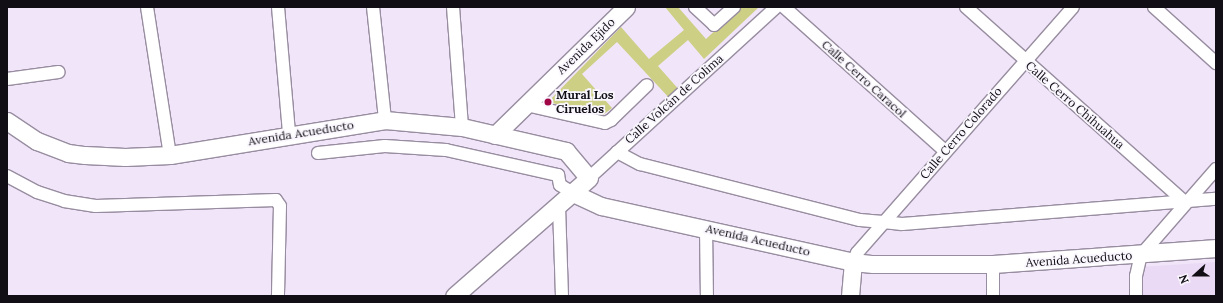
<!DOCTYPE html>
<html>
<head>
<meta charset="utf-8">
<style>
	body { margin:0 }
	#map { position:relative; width:1223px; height:303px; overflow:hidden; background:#f1e5f9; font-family:Lora,serif }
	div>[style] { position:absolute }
	.built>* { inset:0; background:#eadaf5 }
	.green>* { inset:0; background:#cccf84 }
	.roads { filter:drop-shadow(1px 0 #988da0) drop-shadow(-1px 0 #988da0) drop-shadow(0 1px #988da0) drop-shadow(0 -1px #988da0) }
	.street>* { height:12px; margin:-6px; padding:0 6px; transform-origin:6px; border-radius:6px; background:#fff }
	.secondary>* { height:17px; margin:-8.5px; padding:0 8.5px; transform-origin:8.5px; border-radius:8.5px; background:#fff }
	.dots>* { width:11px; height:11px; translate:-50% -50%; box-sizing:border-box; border:2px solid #faf6fe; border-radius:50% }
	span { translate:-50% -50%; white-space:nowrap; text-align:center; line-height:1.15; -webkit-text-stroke:3.5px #faf6fe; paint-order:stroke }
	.street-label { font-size:12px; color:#120e15 }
	.poi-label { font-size:12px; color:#120e15; font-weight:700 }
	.left { translate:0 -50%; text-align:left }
	.frame { position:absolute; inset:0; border:8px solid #120e15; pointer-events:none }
	.north { position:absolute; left:1175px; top:255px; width:40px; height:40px; -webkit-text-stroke:3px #faf6fe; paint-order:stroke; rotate:249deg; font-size:11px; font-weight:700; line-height:16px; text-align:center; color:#120e15 }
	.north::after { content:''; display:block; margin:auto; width:14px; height:18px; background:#120e15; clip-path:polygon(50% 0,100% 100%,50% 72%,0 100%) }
</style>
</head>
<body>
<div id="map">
	<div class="built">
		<i style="clip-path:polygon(1216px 262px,1216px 296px,1141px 296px,1140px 267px)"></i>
	</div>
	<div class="green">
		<i style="clip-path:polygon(665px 7px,678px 7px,706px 39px,740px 7px,759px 7px,704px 59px,688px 40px,658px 66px,681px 92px,672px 101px,617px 42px,582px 74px,612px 108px,603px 115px,548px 102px,621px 27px,649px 59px,684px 30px)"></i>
	</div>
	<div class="roads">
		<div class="street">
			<i style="left:147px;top:7px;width:150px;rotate:81.2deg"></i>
			<i style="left:278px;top:7px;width:127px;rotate:85deg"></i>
			<i style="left:373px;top:7px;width:114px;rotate:83.9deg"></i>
			<i style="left:453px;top:7px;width:120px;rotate:85.7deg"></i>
			<i style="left:695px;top:7px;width:26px;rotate:43deg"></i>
			<i style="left:714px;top:25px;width:27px;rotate:-42deg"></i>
			<i style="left:784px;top:7px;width:216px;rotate:41.8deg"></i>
			<i style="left:966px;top:7px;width:293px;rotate:41.7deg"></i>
			<i style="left:1154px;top:7px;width:84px;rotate:42.1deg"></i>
			<i style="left:7px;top:79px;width:52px;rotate:-7.7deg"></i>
			<i style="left:526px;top:105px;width:81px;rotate:12.8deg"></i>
			<i style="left:605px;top:123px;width:7px;rotate:-27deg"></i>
			<i style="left:611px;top:120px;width:50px;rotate:-44.2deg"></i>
			<i style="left:617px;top:152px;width:26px;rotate:28deg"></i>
			<i style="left:640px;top:164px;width:227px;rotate:14.3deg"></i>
			<i style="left:860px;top:220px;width:23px;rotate:5deg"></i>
			<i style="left:883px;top:222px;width:19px;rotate:6deg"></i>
			<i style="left:902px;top:224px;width:315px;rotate:-4.6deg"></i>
			<i style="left:318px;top:153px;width:67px;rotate:-6deg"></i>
			<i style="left:385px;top:146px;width:61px;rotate:3.8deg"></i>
			<i style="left:446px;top:150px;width:115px;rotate:12.6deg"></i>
			<i style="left:558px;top:175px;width:10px;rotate:79deg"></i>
			<i style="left:560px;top:185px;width:15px;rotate:32deg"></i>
			<i style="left:7px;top:176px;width:34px;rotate:28deg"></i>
			<i style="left:37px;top:192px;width:28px;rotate:18deg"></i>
			<i style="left:64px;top:201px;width:32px;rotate:9deg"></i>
			<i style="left:96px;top:206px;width:180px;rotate:-1.9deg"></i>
			<i style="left:276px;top:200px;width:7px;rotate:56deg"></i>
			<i style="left:280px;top:206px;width:90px;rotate:91.3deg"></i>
			<i style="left:589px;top:178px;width:253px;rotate:-42.4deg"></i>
			<i style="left:559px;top:206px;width:90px;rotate:88.1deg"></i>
			<i style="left:706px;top:228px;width:68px;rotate:89.2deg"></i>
			<i style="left:853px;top:262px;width:10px;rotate:-66deg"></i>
			<i style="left:857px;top:253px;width:327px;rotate:-48.7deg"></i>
			<i style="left:993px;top:264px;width:32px;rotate:90deg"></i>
			<i style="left:1136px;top:296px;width:20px;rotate:-90deg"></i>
			<i style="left:1136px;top:276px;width:22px;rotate:-77deg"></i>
			<i style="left:1141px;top:255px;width:114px;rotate:-48.9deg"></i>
		</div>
		<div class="secondary">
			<i style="left:7px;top:121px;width:36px;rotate:34deg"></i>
			<i style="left:37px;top:141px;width:33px;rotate:21deg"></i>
			<i style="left:68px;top:153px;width:17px;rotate:7deg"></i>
			<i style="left:85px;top:155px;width:40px;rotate:2.9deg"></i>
			<i style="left:125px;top:157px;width:45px;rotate:-2.5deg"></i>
			<i style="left:170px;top:155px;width:218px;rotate:-9.2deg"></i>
			<i style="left:385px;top:120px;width:77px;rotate:5.2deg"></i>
			<i style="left:462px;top:127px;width:107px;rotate:13deg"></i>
			<i style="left:566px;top:151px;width:35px;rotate:50deg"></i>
			<i style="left:589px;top:178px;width:179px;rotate:138.8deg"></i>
			<i style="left:495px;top:135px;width:183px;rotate:-44.3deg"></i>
			<i style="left:573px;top:193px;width:31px;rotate:25deg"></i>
			<i style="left:601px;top:206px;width:258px;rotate:12.5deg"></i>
			<i style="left:853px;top:262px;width:20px;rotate:6deg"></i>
			<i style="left:873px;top:264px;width:120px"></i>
			<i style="left:993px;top:264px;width:224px;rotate:-4.1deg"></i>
			<i style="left:850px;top:296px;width:34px;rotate:-85deg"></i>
		</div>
	</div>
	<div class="dots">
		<i style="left:548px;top:102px;background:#a00546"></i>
	</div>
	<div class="street-label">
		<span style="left:586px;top:46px;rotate:-44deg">Avenida Ejido</span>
		<span style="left:864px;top:79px;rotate:42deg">Calle Cerro Caracol</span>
		<span style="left:674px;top:99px;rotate:-42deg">Calle Volcán de Colima</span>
		<span style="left:1075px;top:105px;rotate:41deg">Calle Cerro Chihuahua</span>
		<span style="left:301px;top:133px;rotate:-9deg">Avenida Acueducto</span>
		<span style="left:961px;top:133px;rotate:-49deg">Calle Cerro Colorado</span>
		<span style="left:758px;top:240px;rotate:13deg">Avenida Acueducto</span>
		<span style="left:1079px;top:259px;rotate:-4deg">Avenida Acueducto</span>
	</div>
	<div class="poi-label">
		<span class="left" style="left:556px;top:102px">Mural Los<br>Ciruelos</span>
	</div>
	<div class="frame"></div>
	<div class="north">N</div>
</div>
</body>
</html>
